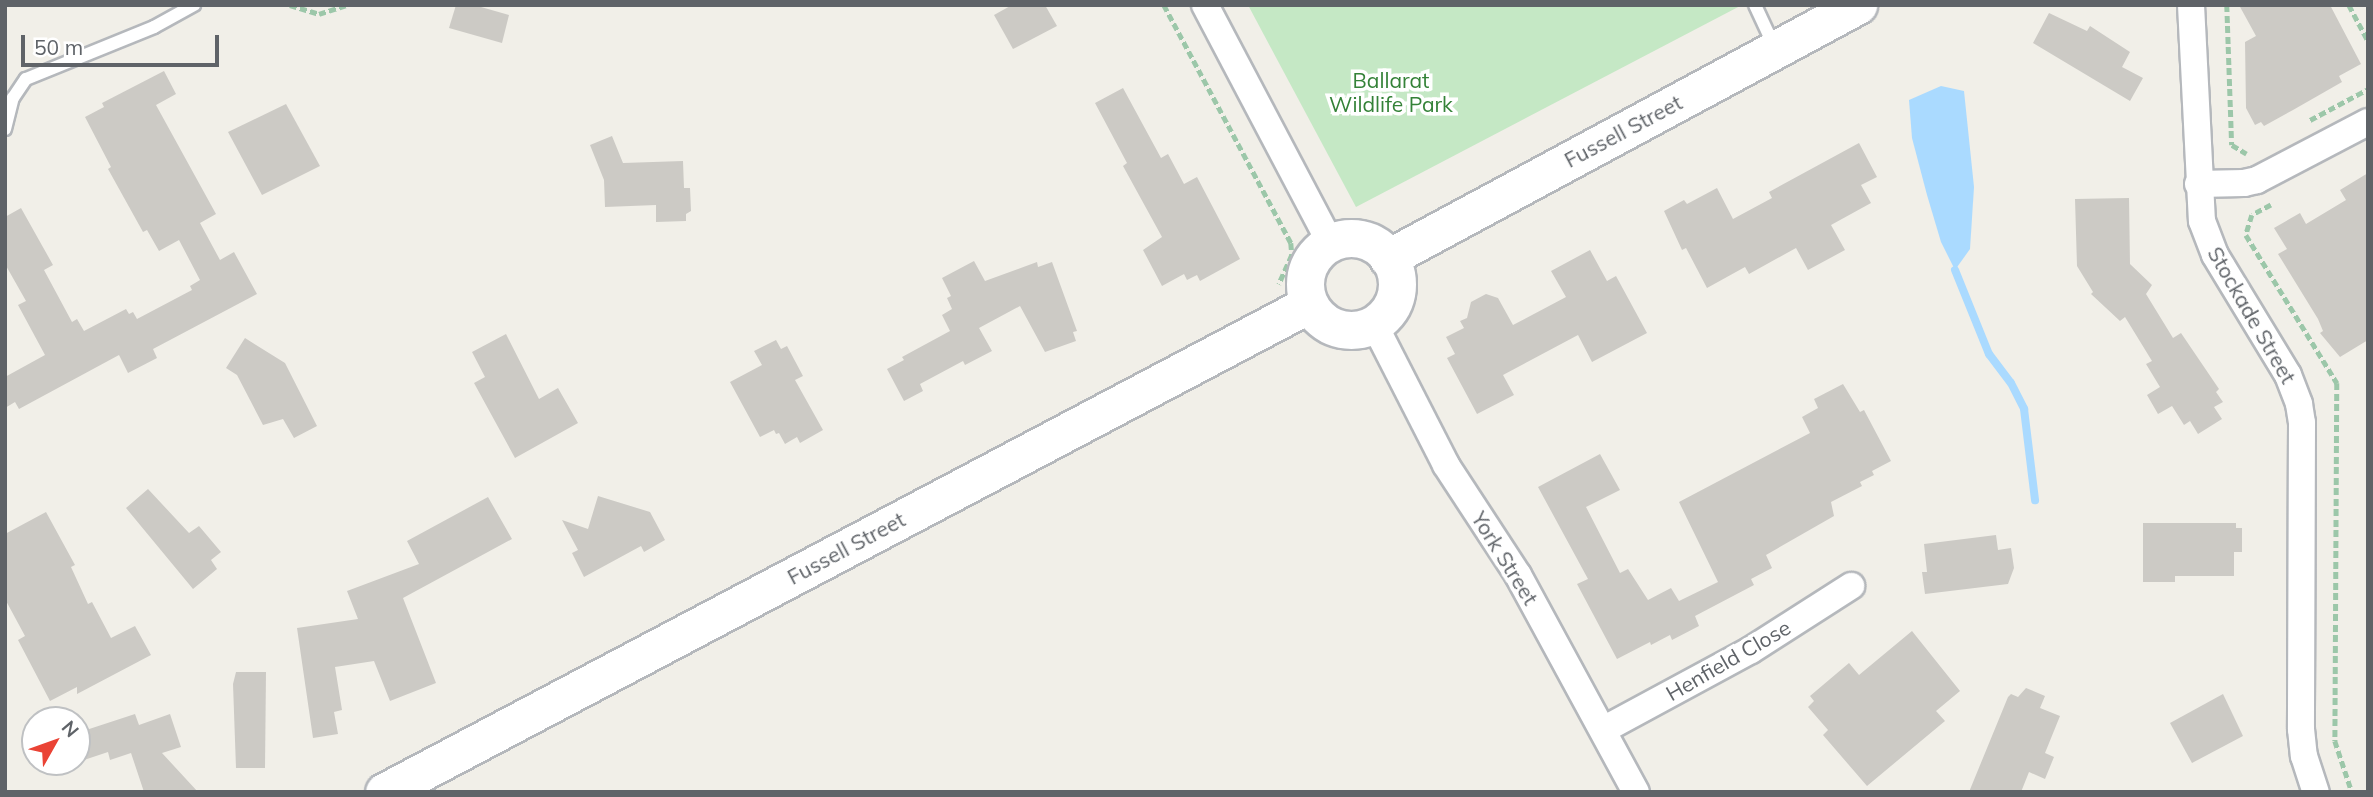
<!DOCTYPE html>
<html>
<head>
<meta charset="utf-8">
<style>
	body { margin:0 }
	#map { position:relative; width:2373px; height:797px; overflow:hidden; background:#f1efe8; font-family:Mulish,sans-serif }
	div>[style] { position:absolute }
	.green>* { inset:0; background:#c5e8c5 }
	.water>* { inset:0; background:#aadaff }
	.stream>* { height:8px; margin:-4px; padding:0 4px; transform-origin:4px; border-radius:4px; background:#aadaff }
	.building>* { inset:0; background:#cccac5 }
	.path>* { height:4.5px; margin-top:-2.25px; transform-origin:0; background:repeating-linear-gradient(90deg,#9cc7a9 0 7px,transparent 0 10.5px) }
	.roads { filter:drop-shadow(2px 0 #b5b8bc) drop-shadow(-2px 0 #b5b8bc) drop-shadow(0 2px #b5b8bc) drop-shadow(0 -2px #b5b8bc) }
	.lane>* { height:12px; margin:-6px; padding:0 6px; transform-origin:6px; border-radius:6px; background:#fff }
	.street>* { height:26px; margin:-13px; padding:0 13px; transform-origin:13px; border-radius:13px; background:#fff }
	.secondary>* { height:37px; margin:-18.5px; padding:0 18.5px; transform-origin:18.5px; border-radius:18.5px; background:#fff }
	.secondary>.ring { margin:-18.5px; padding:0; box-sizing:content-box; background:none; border:37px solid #fff; border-radius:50% }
	span { translate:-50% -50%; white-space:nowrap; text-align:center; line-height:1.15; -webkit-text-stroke:7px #fff; paint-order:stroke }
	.park-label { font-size:21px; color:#348238 }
	.street-label { font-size:21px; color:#5f6368 }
	.frame { position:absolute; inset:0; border:7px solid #5f6368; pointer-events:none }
	.north { position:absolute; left:21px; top:706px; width:70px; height:70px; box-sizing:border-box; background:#fff; border:2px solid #bfc1c3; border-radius:50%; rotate:50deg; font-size:19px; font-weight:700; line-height:28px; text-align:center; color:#5f6368 }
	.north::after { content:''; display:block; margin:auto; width:24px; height:32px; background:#ea4335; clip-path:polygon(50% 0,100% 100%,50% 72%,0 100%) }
	.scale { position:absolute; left:21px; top:35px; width:198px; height:32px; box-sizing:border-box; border:4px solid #5f6368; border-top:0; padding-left:9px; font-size:21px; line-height:24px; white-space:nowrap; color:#5f6368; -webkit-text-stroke:5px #fff; paint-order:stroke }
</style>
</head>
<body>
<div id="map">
	<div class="green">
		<i style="clip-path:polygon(1248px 5px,1742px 5px,1356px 207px)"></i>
	</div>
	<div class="water">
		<i style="clip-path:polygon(1941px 86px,1964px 91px,1974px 187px,1970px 249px,1955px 270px,1941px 242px,1927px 195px,1912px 138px,1909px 100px)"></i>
	</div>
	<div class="stream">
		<i style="left:1955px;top:270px;width:91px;rotate:68deg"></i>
		<i style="left:1989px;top:354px;width:36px;rotate:53deg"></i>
		<i style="left:2011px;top:383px;width:29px;rotate:63deg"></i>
		<i style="left:2024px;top:409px;width:92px;rotate:83.1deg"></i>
	</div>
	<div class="building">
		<i style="clip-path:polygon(456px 5px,474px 5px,509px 15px,502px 43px,449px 28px)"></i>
		<i style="clip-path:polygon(1012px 5px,1045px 5px,1057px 26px,1013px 49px,994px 15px)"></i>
		<i style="clip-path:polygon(2239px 5px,2330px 5px,2361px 64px,2339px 76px,2342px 82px,2293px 110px,2264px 126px,2261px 122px,2255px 125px,2246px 108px,2245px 42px,2256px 36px)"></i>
		<i style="clip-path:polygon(2049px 13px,2087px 31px,2090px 26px,2130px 52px,2122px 67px,2143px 78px,2130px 101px,2033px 43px)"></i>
		<i style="clip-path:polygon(164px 71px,176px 94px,156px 105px,216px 214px,200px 223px,220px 260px,234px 252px,257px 294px,153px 349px,157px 358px,128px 373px,119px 355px,19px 409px,15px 402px,5px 408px,5px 377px,45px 355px,18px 305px,26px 301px,5px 264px,5px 217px,21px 208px,53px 265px,44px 270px,72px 322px,77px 319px,84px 331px,126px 309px,129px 314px,133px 312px,137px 319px,192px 290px,190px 286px,200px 280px,179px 240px,159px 251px,147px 230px,143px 232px,108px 169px,111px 167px,85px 117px,104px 107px,102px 103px)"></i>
		<i style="clip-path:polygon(1123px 88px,1161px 158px,1168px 154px,1184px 184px,1197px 177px,1240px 259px,1200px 281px,1197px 275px,1187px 280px,1184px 274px,1162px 286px,1143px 250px,1162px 237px,1123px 166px,1127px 163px,1095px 103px)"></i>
		<i style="clip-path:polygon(286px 104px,320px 166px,262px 195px,228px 132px)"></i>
		<i style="clip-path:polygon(612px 136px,623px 163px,683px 161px,684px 188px,690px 188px,691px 211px,686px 214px,686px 221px,656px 222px,656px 205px,605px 207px,604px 180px,590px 145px)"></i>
		<i style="clip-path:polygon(1859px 143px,1877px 177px,1861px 185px,1871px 203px,1831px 225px,1845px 250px,1808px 270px,1796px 248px,1749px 274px,1745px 267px,1707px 288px,1686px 248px,1682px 250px,1664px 211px,1684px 200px,1687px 204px,1717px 188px,1733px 219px,1772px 198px,1769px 192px)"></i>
		<i style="clip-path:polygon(2368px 173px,2368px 340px,2340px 357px,2320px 333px,2323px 331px,2318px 319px,2278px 254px,2287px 249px,2274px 228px,2300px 213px,2306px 224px,2346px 200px,2340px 190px)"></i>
		<i style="clip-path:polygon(2129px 198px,2130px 264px,2152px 285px,2146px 294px,2173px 338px,2181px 333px,2219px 389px,2216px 392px,2223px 402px,2214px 407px,2222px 419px,2198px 434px,2190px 421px,2184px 425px,2172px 406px,2158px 414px,2147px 395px,2160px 387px,2146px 364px,2152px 361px,2125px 317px,2120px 321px,2091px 294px,2093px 292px,2077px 266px,2075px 199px)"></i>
		<i style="clip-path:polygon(1590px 250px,1607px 281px,1616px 276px,1647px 333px,1592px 362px,1578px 335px,1503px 375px,1514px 395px,1477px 414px,1447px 358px,1455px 354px,1446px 337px,1464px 328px,1460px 321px,1467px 318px,1471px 302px,1486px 294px,1498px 298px,1513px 325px,1566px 297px,1551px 271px)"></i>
		<i style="clip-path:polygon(974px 261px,985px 281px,1037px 262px,1038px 267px,1052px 262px,1077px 331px,1073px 332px,1076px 341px,1045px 352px,1020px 306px,979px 328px,992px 351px,965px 365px,963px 361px,920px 384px,923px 391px,904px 401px,887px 369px,904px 360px,902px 357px,950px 331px,942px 315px,952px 309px,947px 298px,951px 296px,942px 278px)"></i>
		<i style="clip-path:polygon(506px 334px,539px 399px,558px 388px,578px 423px,515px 458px,474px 383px,485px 377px,472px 352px)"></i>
		<i style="clip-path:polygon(245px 338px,285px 363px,317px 426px,294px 438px,283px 419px,263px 425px,237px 375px,226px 368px)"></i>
		<i style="clip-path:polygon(776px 340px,781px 349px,787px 346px,803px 376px,795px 380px,823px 430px,800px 443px,797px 437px,785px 444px,779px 433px,776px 434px,774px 430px,760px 437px,730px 382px,762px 365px,754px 351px)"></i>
		<i style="clip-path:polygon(1843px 384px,1860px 412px,1864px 410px,1891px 461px,1872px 471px,1874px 475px,1860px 482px,1862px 486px,1831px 502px,1834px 516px,1766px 555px,1772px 568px,1751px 579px,1754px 585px,1695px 616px,1699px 626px,1672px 640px,1670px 635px,1651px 645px,1650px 642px,1617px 659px,1577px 584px,1588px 579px,1538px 487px,1600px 454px,1620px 490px,1586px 507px,1620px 573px,1628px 569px,1648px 600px,1671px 588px,1679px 601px,1718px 582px,1679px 502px,1810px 433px,1802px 417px,1818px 408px,1814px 399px)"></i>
		<i style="clip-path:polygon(148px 489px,189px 533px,199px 526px,221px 552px,211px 560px,217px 569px,193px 589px,126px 508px)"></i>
		<i style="clip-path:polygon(598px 496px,650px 512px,665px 540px,644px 552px,641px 546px,584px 577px,572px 553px,578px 550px,562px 520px,588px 529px)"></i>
		<i style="clip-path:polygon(488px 497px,512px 539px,403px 598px,436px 683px,390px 701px,374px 661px,335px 667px,342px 710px,334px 712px,338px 734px,313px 738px,297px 628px,358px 619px,347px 591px,419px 564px,407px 541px)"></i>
		<i style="clip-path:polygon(46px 512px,75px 565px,71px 567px,88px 604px,92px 602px,111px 638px,135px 626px,151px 655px,77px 694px,77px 687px,50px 701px,18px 640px,25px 636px,5px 599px,5px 534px)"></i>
		<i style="clip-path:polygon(2143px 523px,2236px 523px,2236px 528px,2242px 528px,2242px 552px,2234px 552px,2234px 576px,2175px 576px,2175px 582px,2143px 582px)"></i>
		<i style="clip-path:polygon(1996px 535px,1998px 550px,2011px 548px,2014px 568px,2008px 584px,1925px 594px,1922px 572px,1927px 572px,1924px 544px)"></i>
		<i style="clip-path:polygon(1912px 631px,1960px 691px,1936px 711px,1945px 721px,1867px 786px,1823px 735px,1828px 730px,1808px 707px,1814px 701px,1810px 696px,1849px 663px,1859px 675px)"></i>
		<i style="clip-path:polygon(236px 672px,266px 672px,265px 768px,236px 768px,233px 684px)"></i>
		<i style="clip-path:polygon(2026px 688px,2045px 696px,2040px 708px,2060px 716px,2045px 753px,2054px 757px,2045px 779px,2029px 772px,2021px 792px,1969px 792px,2008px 697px,2011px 694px,2018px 697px)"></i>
		<i style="clip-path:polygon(2223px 694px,2243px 736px,2192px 763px,2170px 723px)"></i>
		<i style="clip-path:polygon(135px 714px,139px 725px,170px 714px,181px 747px,162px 753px,198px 792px,144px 792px,131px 753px,110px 760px,108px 752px,84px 760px,77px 733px)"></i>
	</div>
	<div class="path">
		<i style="left:290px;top:5px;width:30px;rotate:17deg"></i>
		<i style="left:319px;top:14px;width:28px;rotate:-18deg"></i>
		<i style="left:1164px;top:5px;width:270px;rotate:61.9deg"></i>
		<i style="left:1291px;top:243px;width:12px;rotate:85deg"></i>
		<i style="left:1292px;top:255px;width:32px;rotate:114deg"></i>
		<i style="left:2227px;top:5px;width:140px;rotate:88deg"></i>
		<i style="left:2232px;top:145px;width:17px;rotate:31deg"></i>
		<i style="left:2349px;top:5px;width:40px;rotate:62deg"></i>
		<i style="left:2310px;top:120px;width:66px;rotate:-28.1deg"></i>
		<i style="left:2271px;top:205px;width:21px;rotate:152deg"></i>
		<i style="left:2252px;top:215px;width:21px;rotate:107deg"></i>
		<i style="left:2246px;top:235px;width:174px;rotate:58.4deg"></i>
		<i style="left:2337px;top:383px;width:358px;rotate:90.3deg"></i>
		<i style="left:2335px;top:741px;width:54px;rotate:71.6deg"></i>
	</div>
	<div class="roads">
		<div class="lane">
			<i style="left:1755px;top:5px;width:45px;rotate:65.1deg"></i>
			<i style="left:5px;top:129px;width:32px;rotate:-76deg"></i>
			<i style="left:13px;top:98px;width:23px;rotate:-56deg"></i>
			<i style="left:26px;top:79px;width:138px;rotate:-22.1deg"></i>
			<i style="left:154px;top:27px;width:46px;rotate:-28.8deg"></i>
		</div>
		<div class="street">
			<i style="left:1205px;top:5px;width:268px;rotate:62.2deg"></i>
			<i style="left:2191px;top:5px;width:216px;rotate:87.1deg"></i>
			<i style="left:2202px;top:221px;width:36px;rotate:69deg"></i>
			<i style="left:2215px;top:255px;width:140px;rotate:58.7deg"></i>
			<i style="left:2288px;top:375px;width:31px;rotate:69deg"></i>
			<i style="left:2299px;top:404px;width:19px;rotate:81deg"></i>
			<i style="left:2302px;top:423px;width:306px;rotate:90.2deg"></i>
			<i style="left:2301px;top:729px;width:27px;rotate:84deg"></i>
			<i style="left:2304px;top:756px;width:38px;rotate:72deg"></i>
			<i style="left:2198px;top:184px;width:46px;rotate:-1.2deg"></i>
			<i style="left:2244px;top:183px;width:13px;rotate:-13deg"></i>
			<i style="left:2257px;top:180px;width:125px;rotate:-27.6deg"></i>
			<i style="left:1374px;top:324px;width:158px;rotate:62.9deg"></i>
			<i style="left:1446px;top:465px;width:131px;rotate:56.8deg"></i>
			<i style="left:1518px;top:575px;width:247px;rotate:61.5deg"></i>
			<i style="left:1603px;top:730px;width:168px;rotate:-28.4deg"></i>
			<i style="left:1751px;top:650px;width:119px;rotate:-32.6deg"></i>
		</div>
		<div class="secondary">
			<i class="ring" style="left:1305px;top:238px;width:55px;height:55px"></i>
			<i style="left:1388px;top:258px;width:534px;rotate:-28.29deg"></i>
			<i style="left:384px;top:792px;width:1046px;rotate:-27.81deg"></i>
		</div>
	</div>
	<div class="park-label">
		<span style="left:1391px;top:92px">Ballarat<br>Wildlife Park</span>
	</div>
	<div class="street-label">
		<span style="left:1623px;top:131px;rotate:-28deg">Fussell Street</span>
		<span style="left:2252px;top:315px;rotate:60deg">Stockade Street</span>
		<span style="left:846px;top:548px;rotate:-28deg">Fussell Street</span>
		<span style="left:1505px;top:558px;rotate:58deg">York Street</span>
		<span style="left:1728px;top:660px;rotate:-30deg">Henfield Close</span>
	</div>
	<div class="frame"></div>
	<div class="north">N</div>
	<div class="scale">50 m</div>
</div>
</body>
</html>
